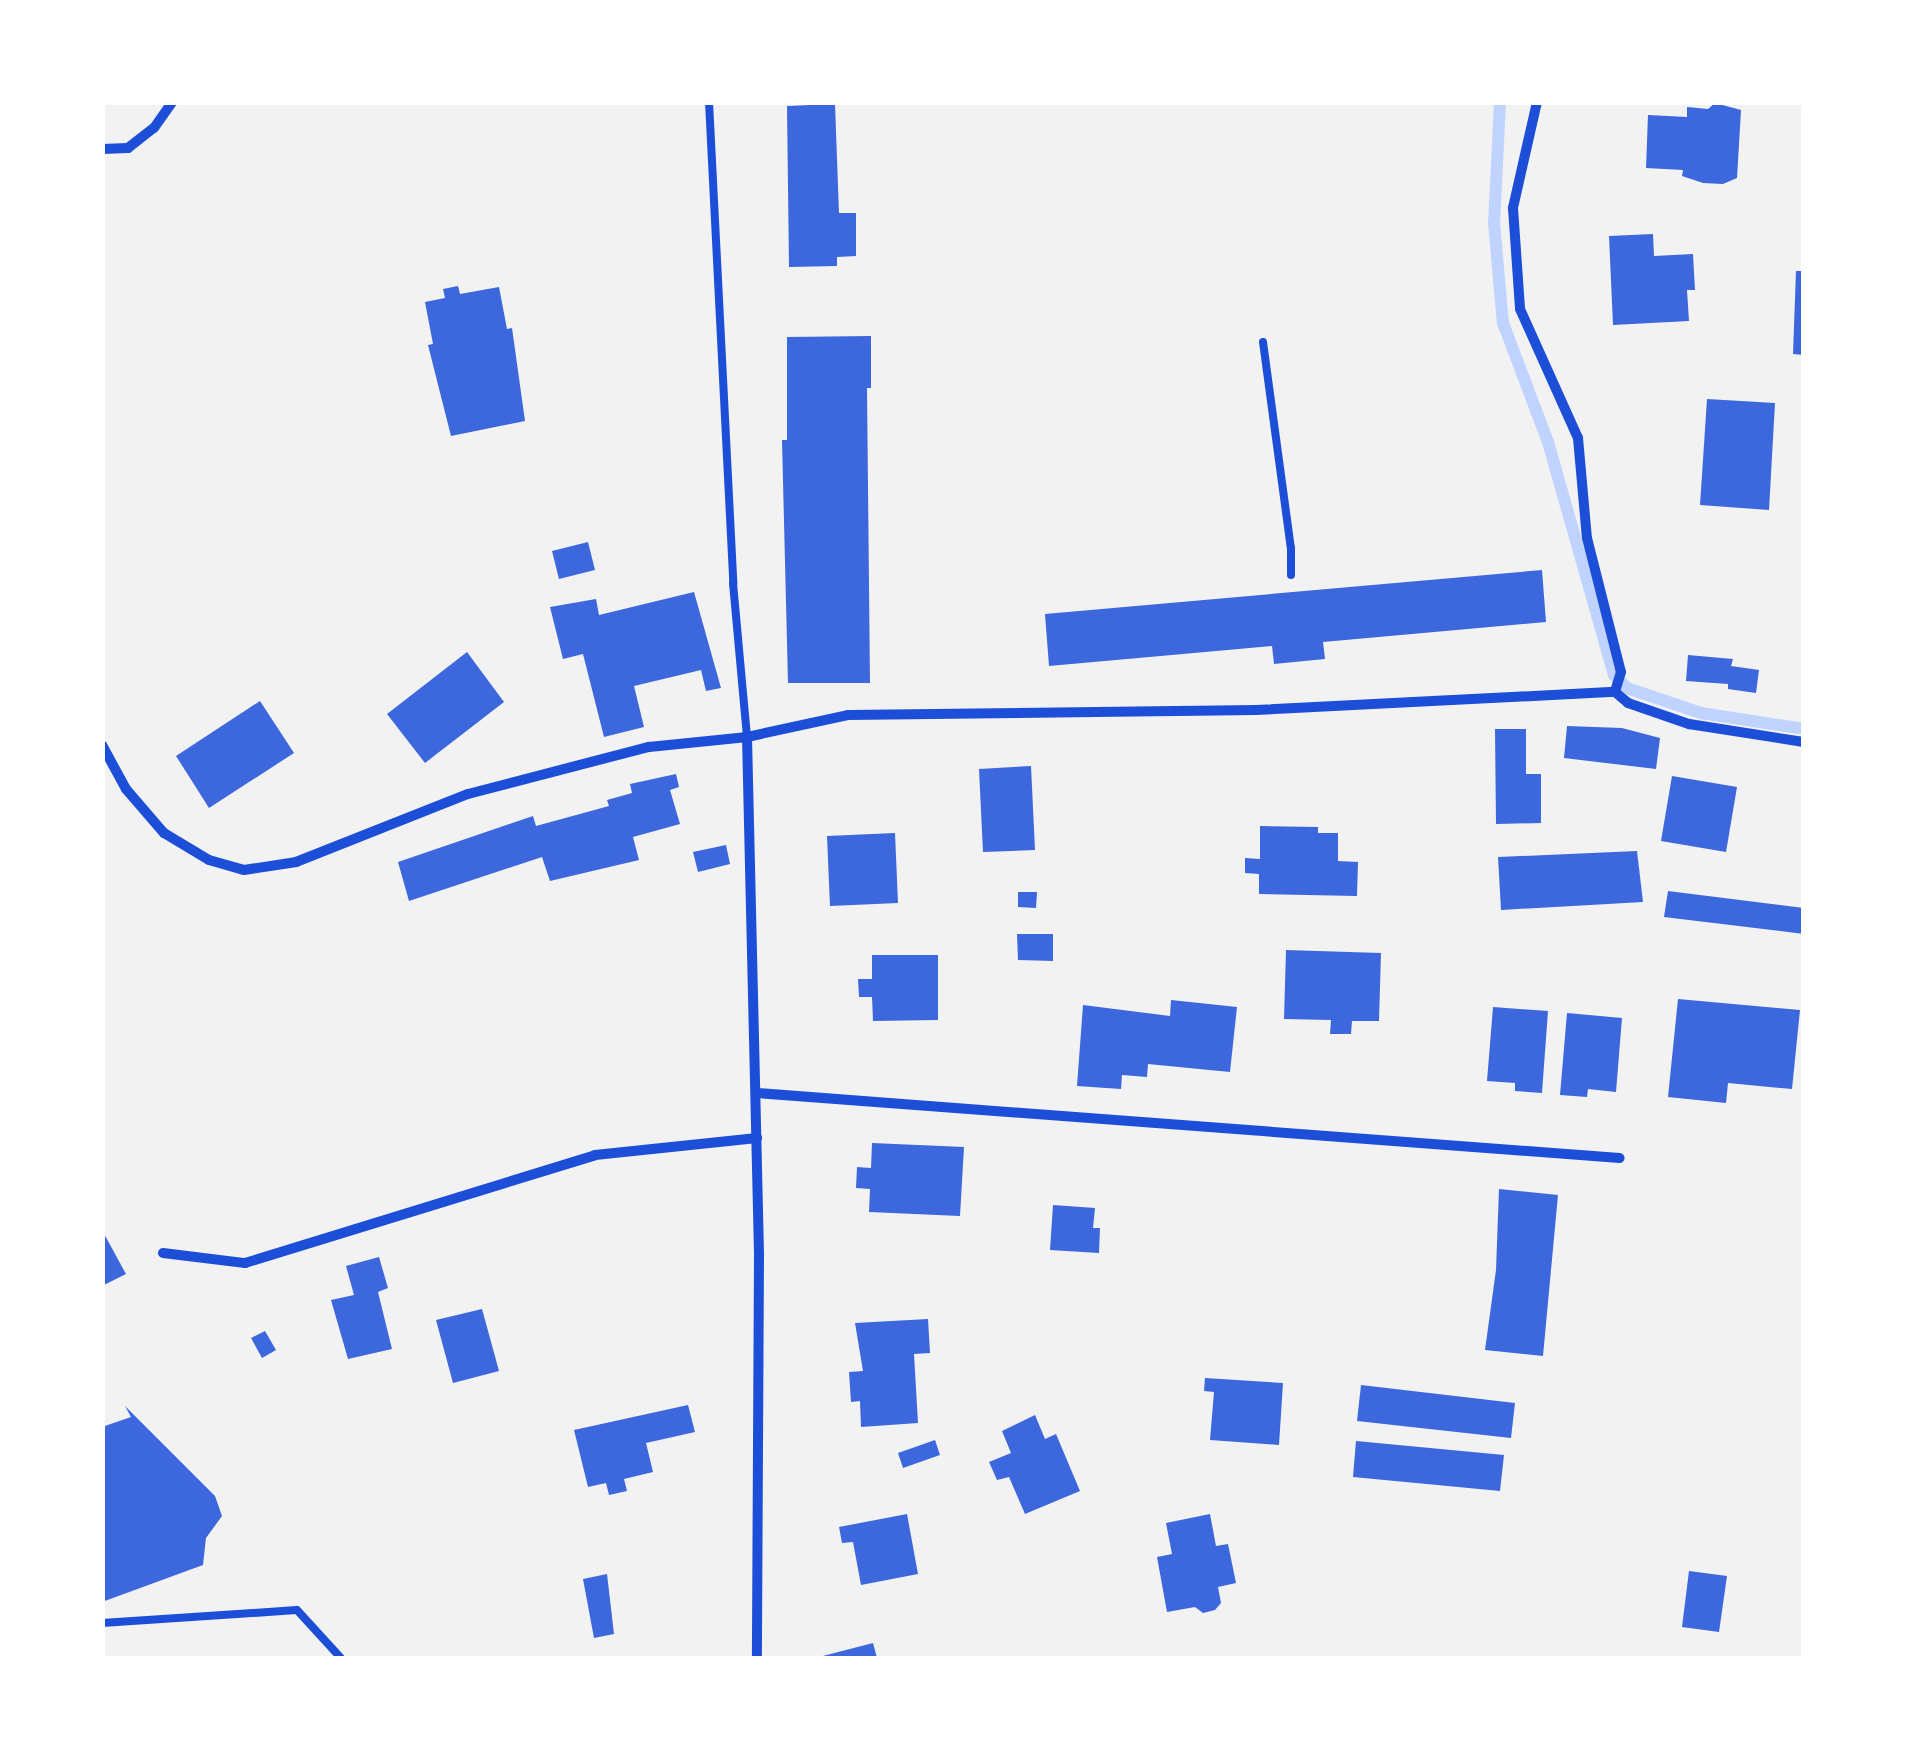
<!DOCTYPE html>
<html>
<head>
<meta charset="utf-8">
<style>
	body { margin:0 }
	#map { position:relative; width:1906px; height:1761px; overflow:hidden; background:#f2f2f2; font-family:Rubik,sans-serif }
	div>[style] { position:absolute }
	.stream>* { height:12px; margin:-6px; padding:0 6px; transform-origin:6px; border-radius:6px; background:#bfd3fe }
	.building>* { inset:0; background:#3d67dc }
	.service>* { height:8px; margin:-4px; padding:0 4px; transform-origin:4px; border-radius:4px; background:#1d4ed8 }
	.minor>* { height:10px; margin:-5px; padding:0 5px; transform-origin:5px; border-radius:5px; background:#1d4ed8 }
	span { translate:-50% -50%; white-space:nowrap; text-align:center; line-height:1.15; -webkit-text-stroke:8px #fff; paint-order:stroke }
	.frame { position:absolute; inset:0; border:105px solid #fff; pointer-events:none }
</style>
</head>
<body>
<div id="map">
	<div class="stream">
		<i style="left:1500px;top:102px;width:121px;rotate:92.8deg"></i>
		<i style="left:1494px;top:223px;width:100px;rotate:84.9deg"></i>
		<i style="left:1503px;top:323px;width:127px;rotate:69.3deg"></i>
		<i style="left:1548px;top:442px;width:242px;rotate:74.2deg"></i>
		<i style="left:1614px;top:675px;width:18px;rotate:45deg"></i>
		<i style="left:1627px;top:688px;width:78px;rotate:18.7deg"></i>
		<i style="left:1701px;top:713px;width:104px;rotate:8.8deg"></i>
	</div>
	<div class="building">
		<i style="clip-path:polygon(1715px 103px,1741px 110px,1737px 178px,1723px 184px,1703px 183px,1682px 176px,1683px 170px,1646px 168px,1648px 115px,1687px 117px,1687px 107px,1708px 109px)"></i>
		<i style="clip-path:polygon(835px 104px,839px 213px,856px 213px,856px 256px,837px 257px,837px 266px,789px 267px,787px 106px)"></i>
		<i style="clip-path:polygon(1653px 234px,1654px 256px,1693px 254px,1695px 290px,1687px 290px,1689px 321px,1613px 325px,1609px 236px)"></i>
		<i style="clip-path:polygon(1796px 271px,1804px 271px,1804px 355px,1793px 354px)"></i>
		<i style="clip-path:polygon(458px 286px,460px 294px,499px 287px,507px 329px,512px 328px,525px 421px,451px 436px,428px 345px,433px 344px,425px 302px,445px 298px,443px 289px)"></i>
		<i style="clip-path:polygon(871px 336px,871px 388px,867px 388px,870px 683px,788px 683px,782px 440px,787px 440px,787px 337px)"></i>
		<i style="clip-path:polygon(1707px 399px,1775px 403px,1769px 510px,1700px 505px)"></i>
		<i style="clip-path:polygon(588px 542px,595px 570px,559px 579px,552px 551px)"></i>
		<i style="clip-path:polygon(1542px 570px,1546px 622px,1323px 642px,1325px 659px,1274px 664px,1272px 646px,1049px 666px,1045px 614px)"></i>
		<i style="clip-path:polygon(694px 592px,721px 688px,706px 691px,701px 670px,634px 686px,644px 727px,604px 737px,583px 654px,563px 659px,550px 607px,596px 599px,599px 615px)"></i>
		<i style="clip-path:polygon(467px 652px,504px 702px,425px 763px,387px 714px)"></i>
		<i style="clip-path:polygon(1688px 655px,1733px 659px,1731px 666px,1759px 670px,1756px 693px,1728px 689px,1728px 684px,1686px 681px)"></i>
		<i style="clip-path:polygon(260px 701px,294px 753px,209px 808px,176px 756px)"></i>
		<i style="clip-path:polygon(1567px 726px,1622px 728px,1660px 738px,1656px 769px,1564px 758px)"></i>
		<i style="clip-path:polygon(1495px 729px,1526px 729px,1526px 774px,1541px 774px,1541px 823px,1496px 824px)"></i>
		<i style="clip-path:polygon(1031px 766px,1035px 850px,983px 852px,979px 769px)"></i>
		<i style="clip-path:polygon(676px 774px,679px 787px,670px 790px,680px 824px,633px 837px,639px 860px,550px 881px,542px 857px,409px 901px,398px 862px,533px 816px,536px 826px,609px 806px,607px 800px,632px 793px,630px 784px)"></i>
		<i style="clip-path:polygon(1672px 776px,1737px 787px,1726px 852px,1661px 841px)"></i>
		<i style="clip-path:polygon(1260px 826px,1318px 827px,1318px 833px,1338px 833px,1338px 861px,1358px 862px,1357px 896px,1259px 894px,1259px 874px,1245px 873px,1245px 858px,1260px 859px)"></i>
		<i style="clip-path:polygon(895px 833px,898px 903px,830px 906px,827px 836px)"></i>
		<i style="clip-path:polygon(726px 845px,730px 864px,698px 872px,693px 852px)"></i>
		<i style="clip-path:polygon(1637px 851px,1643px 902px,1501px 910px,1498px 857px)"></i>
		<i style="clip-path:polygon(1668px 891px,1804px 908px,1804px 934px,1664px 917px)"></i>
		<i style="clip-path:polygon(1018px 892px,1037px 892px,1036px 908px,1018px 907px)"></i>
		<i style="clip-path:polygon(1017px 934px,1053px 934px,1053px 961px,1018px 960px)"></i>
		<i style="clip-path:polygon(1286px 950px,1381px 953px,1379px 1021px,1352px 1021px,1351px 1034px,1330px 1034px,1331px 1020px,1284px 1019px)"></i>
		<i style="clip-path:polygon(872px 955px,938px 955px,938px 1020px,873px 1021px,872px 997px,859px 997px,858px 979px,872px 979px)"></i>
		<i style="clip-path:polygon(1678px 999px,1800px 1010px,1792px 1089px,1728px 1083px,1726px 1103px,1668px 1097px)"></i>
		<i style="clip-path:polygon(1171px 1000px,1237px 1007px,1230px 1072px,1148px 1064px,1147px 1077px,1122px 1075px,1121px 1089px,1077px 1086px,1083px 1005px,1170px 1016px)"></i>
		<i style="clip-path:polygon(1493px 1007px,1548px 1011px,1542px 1093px,1515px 1091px,1515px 1083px,1487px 1081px)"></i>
		<i style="clip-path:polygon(1567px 1013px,1622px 1018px,1616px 1092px,1588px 1089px,1587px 1097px,1560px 1095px)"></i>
		<i style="clip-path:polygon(872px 1143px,964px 1147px,960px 1216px,869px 1212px,870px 1189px,856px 1188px,857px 1167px,871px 1168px)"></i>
		<i style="clip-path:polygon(1499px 1189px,1558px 1195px,1543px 1356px,1485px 1350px,1496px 1270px)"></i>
		<i style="clip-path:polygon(1053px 1205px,1095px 1208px,1093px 1228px,1100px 1228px,1099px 1253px,1050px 1250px)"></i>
		<i style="clip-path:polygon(102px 1230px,126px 1274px,102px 1286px)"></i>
		<i style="clip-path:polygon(379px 1257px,388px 1288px,378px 1292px,392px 1349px,348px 1359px,331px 1300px,354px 1295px,346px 1266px)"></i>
		<i style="clip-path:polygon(482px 1309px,499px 1371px,453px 1383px,436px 1320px)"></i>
		<i style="clip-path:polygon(928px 1319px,930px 1353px,914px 1354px,918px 1423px,861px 1427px,860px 1401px,851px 1402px,849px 1372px,863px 1371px,855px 1323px)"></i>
		<i style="clip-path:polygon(265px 1331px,276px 1350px,262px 1358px,251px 1338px)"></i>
		<i style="clip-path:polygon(1205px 1378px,1283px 1383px,1279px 1445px,1210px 1440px,1214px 1392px,1204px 1391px)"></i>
		<i style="clip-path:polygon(1361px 1385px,1515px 1403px,1511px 1438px,1357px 1421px)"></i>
		<i style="clip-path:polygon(688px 1405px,695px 1432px,646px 1443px,653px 1472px,624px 1479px,627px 1491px,609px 1495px,606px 1483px,588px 1487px,574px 1430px)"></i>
		<i style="clip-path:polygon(125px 1406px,215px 1496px,222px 1516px,206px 1538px,203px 1565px,102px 1602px,102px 1427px,131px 1417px)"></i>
		<i style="clip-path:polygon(1035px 1415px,1045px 1439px,1056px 1434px,1080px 1491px,1025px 1514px,1009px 1477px,997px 1480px,989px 1462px,1011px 1453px,1002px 1431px)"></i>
		<i style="clip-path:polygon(935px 1440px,940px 1455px,903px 1468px,898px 1453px)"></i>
		<i style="clip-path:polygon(1356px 1441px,1504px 1455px,1500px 1491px,1353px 1477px)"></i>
		<i style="clip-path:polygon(907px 1514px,918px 1574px,861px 1585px,853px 1542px,842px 1543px,839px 1527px)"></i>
		<i style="clip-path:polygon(1210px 1514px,1216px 1546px,1228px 1544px,1236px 1583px,1218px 1587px,1221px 1603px,1215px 1610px,1203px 1613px,1195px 1607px,1167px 1612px,1157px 1557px,1172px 1554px,1166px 1523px)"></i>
		<i style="clip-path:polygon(1689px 1571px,1727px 1576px,1719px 1632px,1682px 1627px)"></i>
		<i style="clip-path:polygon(607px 1574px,614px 1634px,594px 1638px,583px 1579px)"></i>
		<i style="clip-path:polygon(873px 1643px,877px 1658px,820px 1658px,819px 1657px)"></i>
	</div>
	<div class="service">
		<i style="left:709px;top:102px;width:482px;rotate:87.1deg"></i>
		<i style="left:733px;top:583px;width:155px;rotate:84.8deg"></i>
		<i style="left:1263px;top:342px;width:208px;rotate:82.3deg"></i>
		<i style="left:1291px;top:548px;width:27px;rotate:90deg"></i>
		<i style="left:102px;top:1623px;width:195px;rotate:-3.8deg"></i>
		<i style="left:297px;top:1610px;width:65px;rotate:47.5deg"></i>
	</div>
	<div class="minor">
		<i style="left:1537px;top:102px;width:109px;rotate:102.8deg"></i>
		<i style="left:1513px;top:208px;width:101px;rotate:86deg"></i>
		<i style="left:1520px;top:309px;width:141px;rotate:65.8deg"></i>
		<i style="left:1578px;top:438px;width:100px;rotate:84.9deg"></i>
		<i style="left:1587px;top:538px;width:138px;rotate:75.8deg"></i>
		<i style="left:1621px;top:672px;width:21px;rotate:107deg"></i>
		<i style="left:102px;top:149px;width:26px;rotate:-2deg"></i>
		<i style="left:128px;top:148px;width:33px;rotate:-38deg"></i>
		<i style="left:154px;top:128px;width:32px;rotate:-55deg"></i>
		<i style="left:747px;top:737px;width:518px;rotate:88.67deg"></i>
		<i style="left:759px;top:1255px;width:403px;rotate:90.3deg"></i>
		<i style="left:102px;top:745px;width:50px;rotate:61.4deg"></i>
		<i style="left:126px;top:789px;width:58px;rotate:49.2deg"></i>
		<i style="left:164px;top:833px;width:52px;rotate:31deg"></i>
		<i style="left:209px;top:860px;width:36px;rotate:16deg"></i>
		<i style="left:244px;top:870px;width:53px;rotate:-8.7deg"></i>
		<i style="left:296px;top:862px;width:185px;rotate:-21.6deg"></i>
		<i style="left:468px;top:794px;width:187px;rotate:-14.6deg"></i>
		<i style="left:649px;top:747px;width:99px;rotate:-5.8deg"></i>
		<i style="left:747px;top:737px;width:103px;rotate:-12.3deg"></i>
		<i style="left:848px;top:715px;width:408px;rotate:-0.7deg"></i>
		<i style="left:1256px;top:710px;width:359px;rotate:-2.9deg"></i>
		<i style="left:1615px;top:692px;width:17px;rotate:40deg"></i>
		<i style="left:1628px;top:703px;width:65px;rotate:19deg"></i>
		<i style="left:1689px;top:724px;width:116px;rotate:8.9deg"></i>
		<i style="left:757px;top:1093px;width:865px;rotate:4.31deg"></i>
		<i style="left:163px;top:1253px;width:83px;rotate:7deg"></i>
		<i style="left:245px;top:1263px;width:366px;rotate:-17.1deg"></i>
		<i style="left:595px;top:1155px;width:163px;rotate:-6deg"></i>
	</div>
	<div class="frame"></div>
</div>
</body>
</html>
